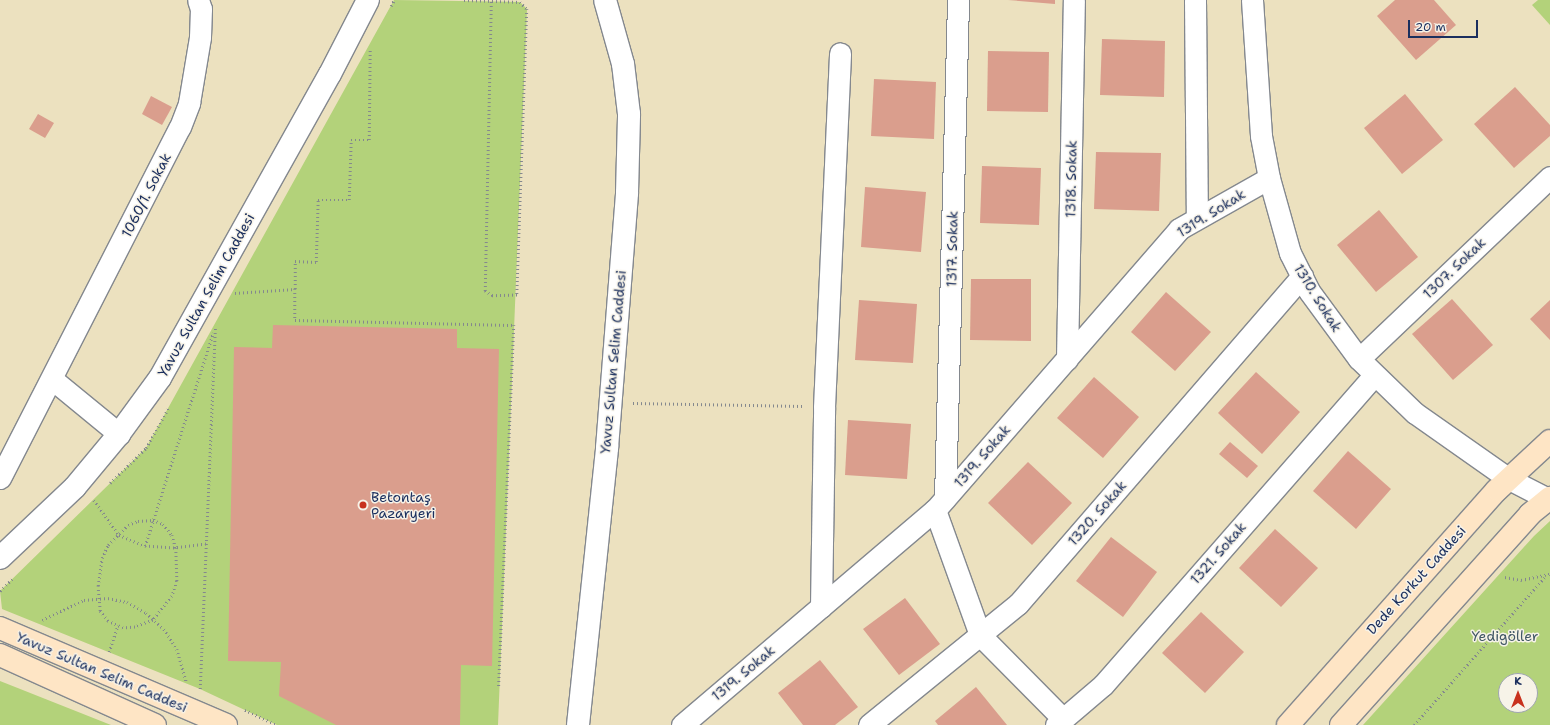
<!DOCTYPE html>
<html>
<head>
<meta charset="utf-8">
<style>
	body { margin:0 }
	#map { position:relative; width:1550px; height:725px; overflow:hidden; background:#ece1bf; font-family:"Shantell Sans",sans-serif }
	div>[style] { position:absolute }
	.green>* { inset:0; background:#b3d27a }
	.building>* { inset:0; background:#da9e8d }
	.path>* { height:2.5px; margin-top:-1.25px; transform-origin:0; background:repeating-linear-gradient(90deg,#84888e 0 1px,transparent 0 4px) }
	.roads { filter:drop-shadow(1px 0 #84888e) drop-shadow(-1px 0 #84888e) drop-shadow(0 1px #84888e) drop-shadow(0 -1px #84888e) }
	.minor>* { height:21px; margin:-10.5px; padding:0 10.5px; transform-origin:10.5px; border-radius:10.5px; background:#fff }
	.tertiary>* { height:22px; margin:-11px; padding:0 11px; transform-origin:11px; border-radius:11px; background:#fff }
	.secondary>* { height:22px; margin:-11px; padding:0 11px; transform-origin:11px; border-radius:11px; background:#fee5c5 }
	.dots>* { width:11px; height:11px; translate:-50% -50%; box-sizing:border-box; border:2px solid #f7f3e8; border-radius:50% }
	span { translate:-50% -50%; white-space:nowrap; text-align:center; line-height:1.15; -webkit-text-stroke:3px #f7f3e8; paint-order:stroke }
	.street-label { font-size:14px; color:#1b2f5e }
	.poi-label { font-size:14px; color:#1b2f5e }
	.left { translate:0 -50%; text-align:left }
	.park-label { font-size:14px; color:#415865 }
	.north { position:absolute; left:1498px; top:673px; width:40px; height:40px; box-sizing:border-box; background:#f7f3e8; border:1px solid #9fa5b1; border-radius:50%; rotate:0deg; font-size:11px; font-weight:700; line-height:16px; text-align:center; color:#1b2f5e }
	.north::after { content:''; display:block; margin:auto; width:14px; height:18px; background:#c8321e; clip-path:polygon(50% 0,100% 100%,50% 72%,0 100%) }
	.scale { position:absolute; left:1408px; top:20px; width:70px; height:18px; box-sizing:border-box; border:2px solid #1b2f5e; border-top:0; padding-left:5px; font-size:12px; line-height:14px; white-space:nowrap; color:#1b2f5e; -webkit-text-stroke:3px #f7f3e8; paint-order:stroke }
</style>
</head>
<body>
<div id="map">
	<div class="green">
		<i style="clip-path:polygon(394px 0,520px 2px,527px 9px,498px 725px,277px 725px,200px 689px,2px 609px,0 591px,146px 448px)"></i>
		<i style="clip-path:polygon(1538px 0,1550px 0,1550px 25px,1532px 5px)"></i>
		<i style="clip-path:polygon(evenodd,1550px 521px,1550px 725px,1363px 725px,1534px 536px,1550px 521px,1506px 681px,1530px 681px,1530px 705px,1506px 705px,1506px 681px)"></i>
		<i style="clip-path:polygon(0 681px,111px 725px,0 725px)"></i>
	</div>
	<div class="building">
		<i style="clip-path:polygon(1008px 0,1055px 0,1055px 4px)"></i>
		<i style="clip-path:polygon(1395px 0,1434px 0,1456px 25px,1416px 60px,1377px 16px)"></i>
		<i style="clip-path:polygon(1102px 39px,1165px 41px,1164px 97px,1100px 95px)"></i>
		<i style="clip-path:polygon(988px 51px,1049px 52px,1048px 112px,987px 111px)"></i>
		<i style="clip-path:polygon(874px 79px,936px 82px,934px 139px,871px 136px)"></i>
		<i style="clip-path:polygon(1515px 87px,1550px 125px,1550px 136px,1514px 168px,1474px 124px)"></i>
		<i style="clip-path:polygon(1405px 94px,1443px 140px,1402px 174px,1364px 128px)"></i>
		<i style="clip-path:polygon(151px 96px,172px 107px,162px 125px,142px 114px)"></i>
		<i style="clip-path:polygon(38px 114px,54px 123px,45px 138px,29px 129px)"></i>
		<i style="clip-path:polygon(1096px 152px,1161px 153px,1159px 211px,1094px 209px)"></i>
		<i style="clip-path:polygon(982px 166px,1041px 168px,1039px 225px,980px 223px)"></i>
		<i style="clip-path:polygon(865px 187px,926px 192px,921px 252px,861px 247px)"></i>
		<i style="clip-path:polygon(1379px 210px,1418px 257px,1376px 292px,1337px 245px)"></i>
		<i style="clip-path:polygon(971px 279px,1031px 279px,1031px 341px,970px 340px)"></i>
		<i style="clip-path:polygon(1166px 292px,1211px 332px,1175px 371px,1131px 332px)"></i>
		<i style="clip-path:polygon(1452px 299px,1493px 345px,1453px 380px,1412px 334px)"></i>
		<i style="clip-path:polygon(859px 300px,917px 304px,913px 363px,855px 360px)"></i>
		<i style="clip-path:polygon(1550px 300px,1550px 340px,1530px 319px)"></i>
		<i style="clip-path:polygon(273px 325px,457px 329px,457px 348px,499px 349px,492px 666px,461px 665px,460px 725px,336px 725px,279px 696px,281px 662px,228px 661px,234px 347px,272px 348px)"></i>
		<i style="clip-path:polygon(1256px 372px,1300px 412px,1262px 454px,1218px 413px)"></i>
		<i style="clip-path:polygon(1094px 377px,1139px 417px,1103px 458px,1057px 418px)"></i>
		<i style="clip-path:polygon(848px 420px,911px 424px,907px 479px,845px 475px)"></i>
		<i style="clip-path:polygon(1230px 442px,1258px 466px,1247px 478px,1219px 454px)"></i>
		<i style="clip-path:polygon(1348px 451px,1391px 489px,1356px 529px,1313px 491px)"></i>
		<i style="clip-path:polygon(1028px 462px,1072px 503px,1032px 545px,988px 503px)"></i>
		<i style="clip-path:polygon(1275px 529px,1318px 568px,1281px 607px,1239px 568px)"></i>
		<i style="clip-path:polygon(1111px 537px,1157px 572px,1123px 617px,1076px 581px)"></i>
		<i style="clip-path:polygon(905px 598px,940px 644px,899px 675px,863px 629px)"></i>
		<i style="clip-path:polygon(1201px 612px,1244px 652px,1205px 693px,1162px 653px)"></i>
		<i style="clip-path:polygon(820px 660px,858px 707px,835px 725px,803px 725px,778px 693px)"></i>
		<i style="clip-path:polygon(976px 687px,1007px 725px,938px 725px,935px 721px)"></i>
	</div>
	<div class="path">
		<i style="left:464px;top:0;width:56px;rotate:2deg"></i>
		<i style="left:520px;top:2px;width:10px;rotate:45deg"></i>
		<i style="left:527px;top:9px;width:286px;rotate:92deg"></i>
		<i style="left:517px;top:295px;width:25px;rotate:178deg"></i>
		<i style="left:492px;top:296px;width:9px;rotate:-144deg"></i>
		<i style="left:485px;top:291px;width:290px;rotate:-88.8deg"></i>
		<i style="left:391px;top:6px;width:7px;rotate:-63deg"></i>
		<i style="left:295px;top:289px;width:31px;rotate:90deg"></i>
		<i style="left:295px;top:320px;width:219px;rotate:1.3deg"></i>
		<i style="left:514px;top:325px;width:363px;rotate:92.4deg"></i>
		<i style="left:235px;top:293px;width:60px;rotate:-3.8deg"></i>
		<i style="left:295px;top:289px;width:28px;rotate:-90deg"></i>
		<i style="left:295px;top:261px;width:21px;rotate:3deg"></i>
		<i style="left:316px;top:262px;width:62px;rotate:-88.2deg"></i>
		<i style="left:318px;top:200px;width:31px"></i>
		<i style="left:349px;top:200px;width:60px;rotate:-88.1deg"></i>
		<i style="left:351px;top:140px;width:18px"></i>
		<i style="left:369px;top:140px;width:92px;rotate:-89.4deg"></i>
		<i style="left:633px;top:403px;width:169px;rotate:1deg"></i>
		<i style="left:110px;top:483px;width:50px;rotate:-44.2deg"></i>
		<i style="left:146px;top:448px;width:47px;rotate:-60.7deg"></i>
		<i style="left:94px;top:500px;width:43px;rotate:54.5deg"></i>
		<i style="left:119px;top:535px;width:28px;rotate:23deg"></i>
		<i style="left:153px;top:520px;width:11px;rotate:22deg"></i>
		<i style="left:163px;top:524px;width:14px;rotate:51deg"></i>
		<i style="left:172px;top:535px;width:14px;rotate:73deg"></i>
		<i style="left:176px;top:548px;width:33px;rotate:88deg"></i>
		<i style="left:177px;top:581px;width:16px;rotate:108deg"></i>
		<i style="left:172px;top:596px;width:31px;rotate:128deg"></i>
		<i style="left:153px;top:620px;width:19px;rotate:159deg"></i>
		<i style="left:135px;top:627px;width:12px;rotate:175deg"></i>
		<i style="left:123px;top:628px;width:17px;rotate:-155deg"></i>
		<i style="left:108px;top:621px;width:13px;rotate:-129deg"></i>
		<i style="left:100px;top:611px;width:25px;rotate:-95deg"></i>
		<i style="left:98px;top:586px;width:28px;rotate:-82deg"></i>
		<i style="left:102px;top:558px;width:14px;rotate:-65deg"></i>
		<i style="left:108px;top:545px;width:28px;rotate:-45deg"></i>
		<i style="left:128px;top:525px;width:11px;rotate:-22deg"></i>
		<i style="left:138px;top:521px;width:15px;rotate:-4deg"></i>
		<i style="left:206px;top:544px;width:32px;rotate:173deg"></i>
		<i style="left:174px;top:548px;width:29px;rotate:-176deg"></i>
		<i style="left:145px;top:546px;width:224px;rotate:-72.3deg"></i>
		<i style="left:1505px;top:577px;width:16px;rotate:11deg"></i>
		<i style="left:1521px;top:580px;width:30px;rotate:-12deg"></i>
		<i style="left:0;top:591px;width:20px;rotate:-45deg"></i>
		<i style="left:42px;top:620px;width:47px;rotate:-25.5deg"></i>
		<i style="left:84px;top:600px;width:24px;rotate:-5deg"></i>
		<i style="left:108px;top:598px;width:19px;rotate:12deg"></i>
		<i style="left:127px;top:602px;width:22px;rotate:30deg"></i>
		<i style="left:146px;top:613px;width:24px;rotate:42deg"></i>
		<i style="left:164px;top:629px;width:24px;rotate:57deg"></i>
		<i style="left:177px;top:649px;width:35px;rotate:74deg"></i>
		<i style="left:109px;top:652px;width:28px;rotate:-72deg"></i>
		<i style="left:200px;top:689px;width:361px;rotate:-87.6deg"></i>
		<i style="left:245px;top:710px;width:35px;rotate:25deg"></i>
		<i style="left:1414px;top:725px;width:198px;rotate:-48.5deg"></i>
	</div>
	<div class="roads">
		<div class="minor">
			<i style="left:1195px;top:0;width:218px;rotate:89.5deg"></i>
			<i style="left:1252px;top:0;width:136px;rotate:86.2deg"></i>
			<i style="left:1261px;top:136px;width:43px;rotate:79.2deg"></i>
			<i style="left:1269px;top:178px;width:78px;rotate:74.4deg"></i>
			<i style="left:1290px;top:253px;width:42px;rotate:63.4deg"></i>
			<i style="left:1309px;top:291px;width:84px;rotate:53.7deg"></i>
			<i style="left:1359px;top:359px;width:78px;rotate:44deg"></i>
			<i style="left:1415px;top:413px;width:115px;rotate:35.1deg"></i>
			<i style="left:1509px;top:479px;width:44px;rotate:27.1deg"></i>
			<i style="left:1067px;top:359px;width:359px;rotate:-88.9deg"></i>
			<i style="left:1359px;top:359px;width:264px;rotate:-43.6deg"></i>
			<i style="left:52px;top:379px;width:87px;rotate:39.4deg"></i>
			<i style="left:0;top:478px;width:394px;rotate:-62.9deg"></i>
			<i style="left:180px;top:127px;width:26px;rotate:-69deg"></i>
			<i style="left:189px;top:103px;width:67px;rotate:-80.5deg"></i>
			<i style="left:200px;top:37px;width:28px;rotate:-88deg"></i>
			<i style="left:201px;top:9px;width:9px;rotate:-108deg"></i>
			<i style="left:945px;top:498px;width:498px;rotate:-88.5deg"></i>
			<i style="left:935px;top:510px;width:133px;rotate:70.2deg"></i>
			<i style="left:980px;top:635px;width:118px;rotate:45.3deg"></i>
			<i style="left:821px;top:607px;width:200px;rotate:-89.1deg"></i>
			<i style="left:824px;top:407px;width:354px;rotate:-87.4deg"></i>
			<i style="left:682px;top:725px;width:332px;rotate:-40.4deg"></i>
			<i style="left:935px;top:510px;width:372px;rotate:-49deg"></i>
			<i style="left:1179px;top:229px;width:103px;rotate:-29.5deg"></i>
			<i style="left:869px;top:725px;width:192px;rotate:-39.1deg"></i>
			<i style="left:1018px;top:604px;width:434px;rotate:-49.1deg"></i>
			<i style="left:1056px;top:725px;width:62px;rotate:-40.4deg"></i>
			<i style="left:1103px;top:685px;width:412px;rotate:-48.8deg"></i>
		</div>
		<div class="tertiary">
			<i style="left:0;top:558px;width:103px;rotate:-43.4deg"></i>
			<i style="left:75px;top:487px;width:69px;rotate:-50.3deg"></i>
			<i style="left:119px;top:434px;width:69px;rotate:-53.8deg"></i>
			<i style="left:160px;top:378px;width:348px;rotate:-60.8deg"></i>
			<i style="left:330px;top:74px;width:83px;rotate:-62.8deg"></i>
			<i style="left:578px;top:725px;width:279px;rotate:-84deg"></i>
			<i style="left:607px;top:448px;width:256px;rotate:-85.5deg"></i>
			<i style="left:627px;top:193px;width:79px;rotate:-88.5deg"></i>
			<i style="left:629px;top:114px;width:50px;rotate:-96.8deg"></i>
			<i style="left:623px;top:64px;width:66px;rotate:-105.7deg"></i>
		</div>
		<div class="secondary">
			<i style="left:0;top:628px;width:246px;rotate:23.2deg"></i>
			<i style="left:0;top:655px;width:170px;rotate:24.3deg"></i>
			<i style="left:1288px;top:725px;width:314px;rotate:-48.4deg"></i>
			<i style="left:1497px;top:490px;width:72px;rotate:-42.8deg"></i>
			<i style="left:1341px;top:725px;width:283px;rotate:-48.1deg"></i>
			<i style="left:1530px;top:514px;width:26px;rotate:-39deg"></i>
		</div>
	</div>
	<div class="dots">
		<i style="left:363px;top:505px;background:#c8321e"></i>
	</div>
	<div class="street-label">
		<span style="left:1071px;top:179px;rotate:-89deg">1318. Sokak</span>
		<span style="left:146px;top:195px;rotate:-63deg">1060/1. Sokak</span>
		<span style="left:1211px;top:213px;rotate:-32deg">1319. Sokak</span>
		<span style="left:952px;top:249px;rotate:-89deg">1317. Sokak</span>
		<span style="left:1454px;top:268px;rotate:-44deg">1307. Sokak</span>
		<span style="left:206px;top:295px;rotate:-61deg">Yavuz Sultan Selim Caddesi</span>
		<span style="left:1318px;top:298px;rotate:58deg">1310. Sokak</span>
		<span style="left:613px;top:362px;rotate:-85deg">Yavuz Sultan Selim Caddesi</span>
		<span style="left:982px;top:456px;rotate:-49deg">1319. Sokak</span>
		<span style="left:1097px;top:513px;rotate:-49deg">1320. Sokak</span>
		<span style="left:1218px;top:553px;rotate:-49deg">1321. Sokak</span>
		<span style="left:1416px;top:580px;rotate:-48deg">Dede Korkut Caddesi</span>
		<span style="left:102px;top:672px;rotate:23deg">Yavuz Sultan Selim Caddesi</span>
		<span style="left:743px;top:673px;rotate:-40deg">1319. Sokak</span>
	</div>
	<div class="poi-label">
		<span class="left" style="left:371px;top:505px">Betontaş<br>Pazaryeri</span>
	</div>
	<div class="park-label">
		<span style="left:1505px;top:636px">Yedigöller</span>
	</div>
	<div class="north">K</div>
	<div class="scale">20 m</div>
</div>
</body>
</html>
